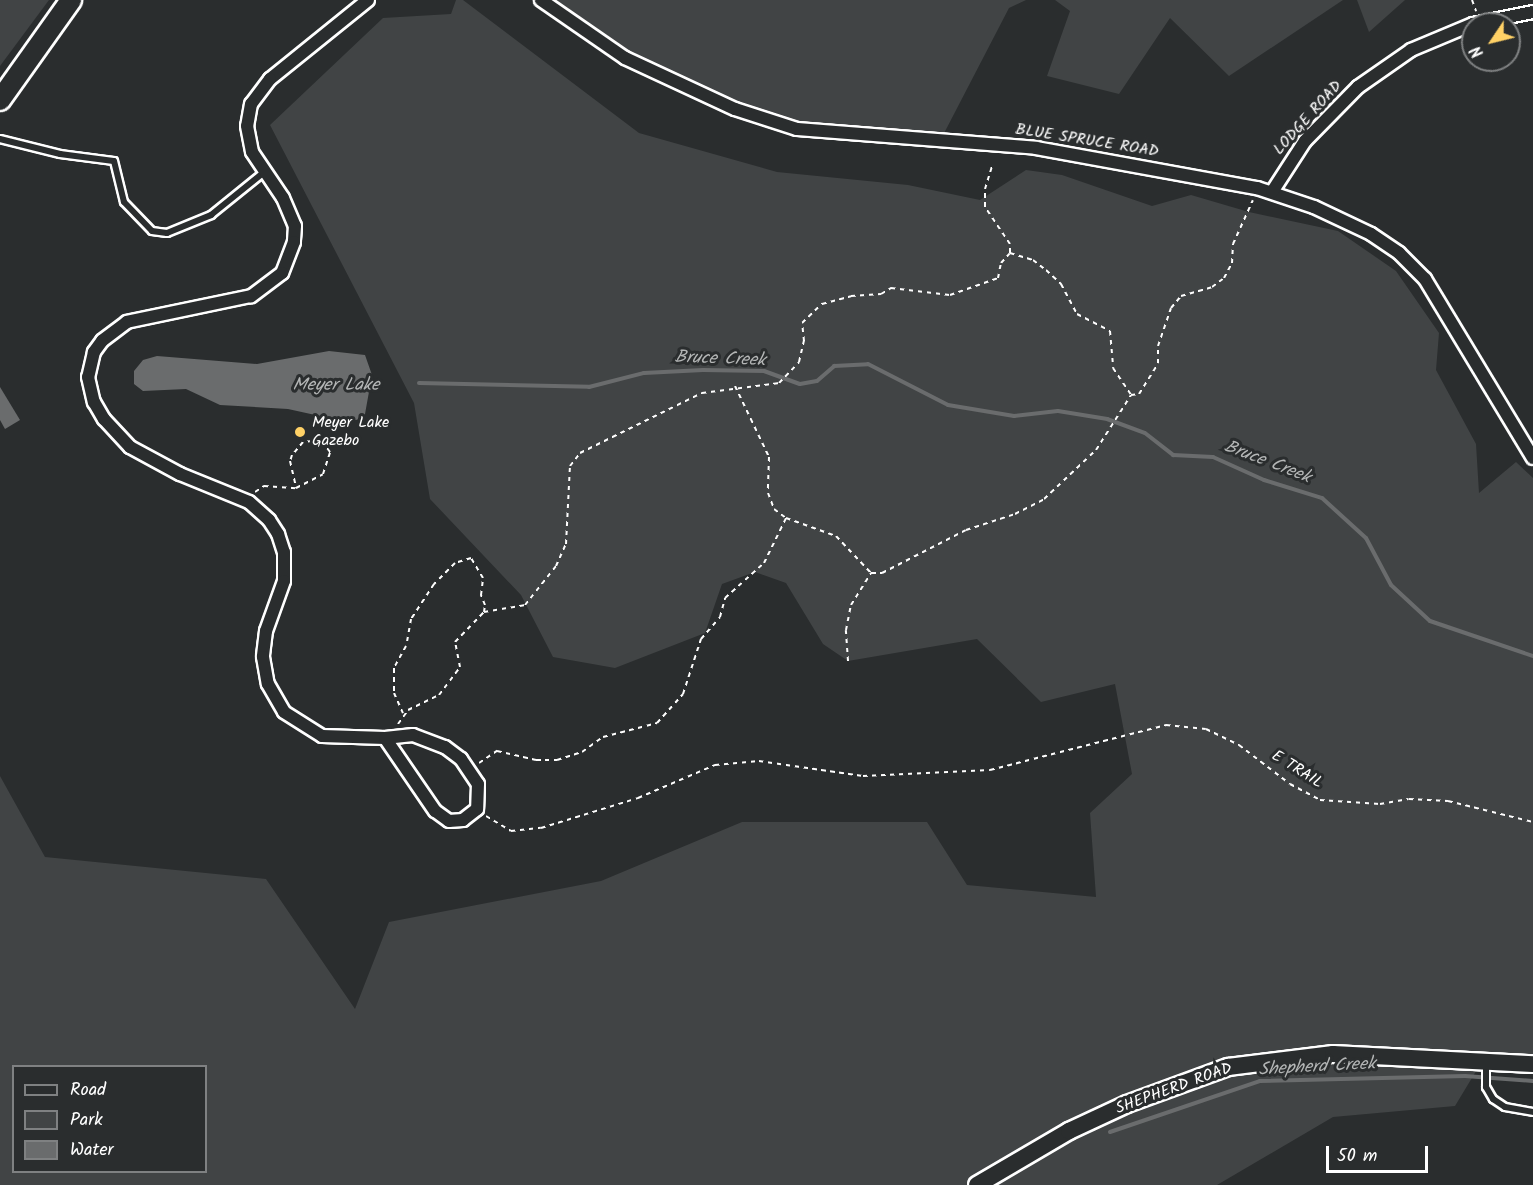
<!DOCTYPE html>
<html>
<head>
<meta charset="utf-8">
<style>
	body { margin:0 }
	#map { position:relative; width:1533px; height:1185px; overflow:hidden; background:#2a2d2e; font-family:Kalam,sans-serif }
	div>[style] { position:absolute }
	.green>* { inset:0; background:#414445 }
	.water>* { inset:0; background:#6a6c6d }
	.stream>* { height:4px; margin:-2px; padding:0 2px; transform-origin:2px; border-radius:2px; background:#6a6c6d }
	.path>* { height:2px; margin-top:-1px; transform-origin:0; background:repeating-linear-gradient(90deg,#fff 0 4.5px,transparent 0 9px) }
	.roads { filter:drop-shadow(2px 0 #fff) drop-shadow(-2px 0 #fff) drop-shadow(0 2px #fff) drop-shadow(0 -2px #fff) }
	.service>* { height:6px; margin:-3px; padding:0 3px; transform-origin:3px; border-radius:3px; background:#2a2d2e }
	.minor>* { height:12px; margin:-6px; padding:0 6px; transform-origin:6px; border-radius:6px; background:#2a2d2e }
	.tertiary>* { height:16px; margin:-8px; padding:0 8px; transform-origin:8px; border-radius:8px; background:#2a2d2e }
	.primary>* { height:20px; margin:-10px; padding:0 10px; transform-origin:10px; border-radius:10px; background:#2a2d2e }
	.dots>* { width:16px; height:16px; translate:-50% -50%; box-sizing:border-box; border:3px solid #2a2d2e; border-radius:50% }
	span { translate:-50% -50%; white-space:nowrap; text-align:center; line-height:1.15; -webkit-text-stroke:6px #2a2d2e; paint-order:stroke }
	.street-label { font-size:16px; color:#fff }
	.poi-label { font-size:16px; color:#fff }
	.left { translate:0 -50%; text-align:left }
	.water-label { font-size:18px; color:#b4b6b6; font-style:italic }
	.legend { position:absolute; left:12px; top:1065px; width:195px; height:108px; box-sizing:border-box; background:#2a2d2e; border:2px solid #7f8182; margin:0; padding:8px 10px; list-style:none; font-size:18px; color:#fff }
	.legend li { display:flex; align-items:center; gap:12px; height:30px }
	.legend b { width:30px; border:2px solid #7f8182 }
	.north { position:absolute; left:1461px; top:12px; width:60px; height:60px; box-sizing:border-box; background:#2a2d2e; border:2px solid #7f8182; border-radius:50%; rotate:235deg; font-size:16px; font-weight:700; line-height:24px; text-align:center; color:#fff }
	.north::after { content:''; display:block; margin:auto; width:21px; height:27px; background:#ffd166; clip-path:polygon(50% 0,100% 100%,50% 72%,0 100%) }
	.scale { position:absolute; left:1326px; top:1146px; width:102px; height:27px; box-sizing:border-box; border:3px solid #fff; border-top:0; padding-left:8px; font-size:18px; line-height:21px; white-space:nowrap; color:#fff; -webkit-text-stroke:4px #2a2d2e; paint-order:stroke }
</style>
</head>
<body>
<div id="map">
	<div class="green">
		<i style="clip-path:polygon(0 0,49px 0,0 66px)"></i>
		<i style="clip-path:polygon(evenodd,456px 0,463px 0,639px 133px,777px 172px,908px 185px,980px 200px,1026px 170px,1062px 175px,1152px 206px,1191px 195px,1249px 212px,1338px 231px,1396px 271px,1439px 333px,1436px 370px,1476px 444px,1479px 493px,1516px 462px,1533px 478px,1533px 1059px,1487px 1053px,1455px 1106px,1333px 1117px,1217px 1185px,0 1185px,0 776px,45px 857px,266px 879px,355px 1009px,389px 922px,601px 881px,742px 822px,927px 822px,967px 885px,1096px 897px,1090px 813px,1132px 774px,1115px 684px,1041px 702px,977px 639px,848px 661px,823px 644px,786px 583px,755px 572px,722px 584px,705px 633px,615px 668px,553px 657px,521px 595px,430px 499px,414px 403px,270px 125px,383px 18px,451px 14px,456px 0,14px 1066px,206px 1066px,206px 1172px,14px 1172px,14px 1066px)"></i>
		<i style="clip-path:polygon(541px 0,1026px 0,1009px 8px,940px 141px,797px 129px,670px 81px)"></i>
		<i style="clip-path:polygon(1055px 0,1343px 0,1229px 76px,1170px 18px,1119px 94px,1047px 76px,1070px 11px)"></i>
		<i style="clip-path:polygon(1357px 0,1405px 0,1369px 32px)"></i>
	</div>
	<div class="water">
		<i style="clip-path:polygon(329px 351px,365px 355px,372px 375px,365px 414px,360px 419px,347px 422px,288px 409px,220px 405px,186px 389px,143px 391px,134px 384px,134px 371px,143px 360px,157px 356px,257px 364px)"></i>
		<i style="clip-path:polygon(0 387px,20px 420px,5px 429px,0 420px)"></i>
	</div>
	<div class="stream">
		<i style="left:419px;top:383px;width:170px;rotate:1.3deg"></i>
		<i style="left:589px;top:387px;width:57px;rotate:-14.3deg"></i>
		<i style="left:644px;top:373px;width:59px;rotate:-2.9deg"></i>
		<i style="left:703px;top:370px;width:61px;rotate:0.9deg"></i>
		<i style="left:764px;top:371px;width:38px;rotate:20deg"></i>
		<i style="left:800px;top:384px;width:17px;rotate:-10deg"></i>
		<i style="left:817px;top:381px;width:23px;rotate:-41deg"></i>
		<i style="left:834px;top:366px;width:34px;rotate:-3deg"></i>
		<i style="left:868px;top:364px;width:90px;rotate:27.1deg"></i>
		<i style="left:948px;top:405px;width:67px;rotate:9.5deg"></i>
		<i style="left:1014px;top:416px;width:44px;rotate:-6.5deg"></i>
		<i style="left:1058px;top:411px;width:50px;rotate:9.3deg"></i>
		<i style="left:1107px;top:419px;width:40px;rotate:20.2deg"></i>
		<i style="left:1145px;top:433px;width:36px;rotate:38deg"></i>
		<i style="left:1173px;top:455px;width:40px;rotate:2.9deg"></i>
		<i style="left:1213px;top:457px;width:56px;rotate:24.3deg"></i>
		<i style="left:1264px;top:480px;width:61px;rotate:17.2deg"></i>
		<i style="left:1322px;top:498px;width:59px;rotate:42.3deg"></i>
		<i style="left:1366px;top:538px;width:53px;rotate:62deg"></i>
		<i style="left:1391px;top:585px;width:53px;rotate:42.7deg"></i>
		<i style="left:1430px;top:621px;width:109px;rotate:18.8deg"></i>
		<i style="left:1110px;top:1132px;width:158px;rotate:-18.8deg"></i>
		<i style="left:1260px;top:1081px;width:205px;rotate:-1.4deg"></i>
		<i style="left:1465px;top:1076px;width:68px;rotate:4.2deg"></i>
	</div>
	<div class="path">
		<i style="left:1472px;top:0;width:12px;rotate:70deg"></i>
		<i style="left:1010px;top:253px;width:24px;rotate:17deg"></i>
		<i style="left:1033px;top:260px;width:16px;rotate:38deg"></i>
		<i style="left:1046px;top:270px;width:21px;rotate:43deg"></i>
		<i style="left:1061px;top:284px;width:34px;rotate:62deg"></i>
		<i style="left:1077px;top:314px;width:37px;rotate:27deg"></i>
		<i style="left:1110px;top:331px;width:37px;rotate:85deg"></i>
		<i style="left:1113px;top:368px;width:32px;rotate:56deg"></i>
		<i style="left:1131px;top:395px;width:8px;rotate:-7deg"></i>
		<i style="left:1139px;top:394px;width:36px;rotate:-58deg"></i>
		<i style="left:1158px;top:363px;width:17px;rotate:-90deg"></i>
		<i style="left:1158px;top:346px;width:40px;rotate:-71.1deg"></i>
		<i style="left:1171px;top:308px;width:16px;rotate:-50deg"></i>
		<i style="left:1181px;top:296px;width:32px;rotate:-16deg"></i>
		<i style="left:1212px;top:287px;width:15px;rotate:-37deg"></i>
		<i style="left:1224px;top:278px;width:17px;rotate:-62deg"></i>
		<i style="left:1232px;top:263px;width:19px;rotate:-87deg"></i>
		<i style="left:1233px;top:244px;width:48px;rotate:-65.6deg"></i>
		<i style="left:735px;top:386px;width:79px;rotate:64.4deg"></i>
		<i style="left:769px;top:457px;width:36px;rotate:92deg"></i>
		<i style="left:768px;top:493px;width:17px;rotate:69deg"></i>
		<i style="left:774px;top:509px;width:15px;rotate:37deg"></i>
		<i style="left:786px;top:518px;width:53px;rotate:19.8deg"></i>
		<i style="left:836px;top:536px;width:51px;rotate:46.6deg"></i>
		<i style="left:871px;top:573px;width:11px"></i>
		<i style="left:882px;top:573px;width:94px;rotate:-27.1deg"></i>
		<i style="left:966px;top:530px;width:52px;rotate:-18.1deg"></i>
		<i style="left:1015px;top:514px;width:33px;rotate:-27deg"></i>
		<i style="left:1044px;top:499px;width:71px;rotate:-43.3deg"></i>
		<i style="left:1096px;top:450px;width:65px;rotate:-57.5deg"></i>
		<i style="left:255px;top:492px;width:11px;rotate:-34deg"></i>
		<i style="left:264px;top:486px;width:32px;rotate:4deg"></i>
		<i style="left:296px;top:488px;width:30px;rotate:-27deg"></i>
		<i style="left:323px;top:474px;width:23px;rotate:-72deg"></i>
		<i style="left:330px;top:452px;width:15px;rotate:-127deg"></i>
		<i style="left:321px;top:440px;width:18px;rotate:174deg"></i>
		<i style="left:303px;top:442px;width:17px;rotate:130deg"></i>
		<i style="left:292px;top:455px;width:6px;rotate:108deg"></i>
		<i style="left:290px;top:461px;width:28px;rotate:77deg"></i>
		<i style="left:484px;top:612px;width:42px;rotate:-9.7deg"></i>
		<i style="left:525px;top:605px;width:50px;rotate:-51.5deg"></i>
		<i style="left:556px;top:566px;width:24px;rotate:-66deg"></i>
		<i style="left:566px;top:544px;width:78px;rotate:-87.1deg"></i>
		<i style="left:570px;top:466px;width:16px;rotate:-52deg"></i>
		<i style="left:580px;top:453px;width:136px;rotate:-26.2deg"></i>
		<i style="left:702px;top:393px;width:78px;rotate:-7.4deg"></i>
		<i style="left:779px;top:383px;width:29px;rotate:-46deg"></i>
		<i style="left:799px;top:362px;width:22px;rotate:-77deg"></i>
		<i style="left:804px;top:341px;width:18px;rotate:-96deg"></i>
		<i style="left:802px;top:323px;width:28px;rotate:-44deg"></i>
		<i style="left:822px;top:304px;width:30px;rotate:-15deg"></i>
		<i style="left:851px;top:296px;width:30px;rotate:-4deg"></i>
		<i style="left:881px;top:294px;width:12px;rotate:-31deg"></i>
		<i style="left:891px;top:288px;width:59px;rotate:6.8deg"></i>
		<i style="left:950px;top:295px;width:51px;rotate:-19.5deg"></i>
		<i style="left:998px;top:278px;width:15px;rotate:-79deg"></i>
		<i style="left:1001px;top:263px;width:13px;rotate:-48deg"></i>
		<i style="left:1010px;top:253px;width:9px;rotate:-90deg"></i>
		<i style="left:1010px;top:244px;width:45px;rotate:-124deg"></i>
		<i style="left:985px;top:207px;width:18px;rotate:-90deg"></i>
		<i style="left:985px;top:189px;width:27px;rotate:-73deg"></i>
		<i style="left:848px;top:661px;width:31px;rotate:-94deg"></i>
		<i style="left:846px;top:630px;width:25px;rotate:-79deg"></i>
		<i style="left:851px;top:605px;width:38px;rotate:-58deg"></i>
		<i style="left:398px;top:724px;width:17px;rotate:-54deg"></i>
		<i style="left:408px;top:710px;width:34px;rotate:-26deg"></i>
		<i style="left:439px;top:695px;width:35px;rotate:-53deg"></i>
		<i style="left:460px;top:667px;width:25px;rotate:-101deg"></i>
		<i style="left:455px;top:642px;width:42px;rotate:-46deg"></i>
		<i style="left:484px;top:612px;width:7px;rotate:-82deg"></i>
		<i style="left:485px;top:605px;width:11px;rotate:-112deg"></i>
		<i style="left:481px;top:595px;width:17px;rotate:-83deg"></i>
		<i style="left:483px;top:578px;width:23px;rotate:-121deg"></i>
		<i style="left:471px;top:558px;width:17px;rotate:163deg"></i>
		<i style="left:455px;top:563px;width:30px;rotate:135deg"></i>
		<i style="left:434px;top:584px;width:42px;rotate:123.3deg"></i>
		<i style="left:411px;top:619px;width:27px;rotate:100deg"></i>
		<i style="left:406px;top:646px;width:25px;rotate:119deg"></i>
		<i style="left:394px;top:668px;width:25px;rotate:90deg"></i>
		<i style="left:394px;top:693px;width:22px;rotate:66deg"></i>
		<i style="left:479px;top:763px;width:22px;rotate:-34deg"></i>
		<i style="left:497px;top:751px;width:40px;rotate:13deg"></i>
		<i style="left:536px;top:760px;width:21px"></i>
		<i style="left:557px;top:760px;width:26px;rotate:-18deg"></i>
		<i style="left:582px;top:752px;width:26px;rotate:-36deg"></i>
		<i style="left:603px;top:737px;width:56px;rotate:-14.5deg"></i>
		<i style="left:657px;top:723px;width:39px;rotate:-48deg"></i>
		<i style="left:683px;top:694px;width:58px;rotate:-71.9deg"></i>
		<i style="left:701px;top:639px;width:29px;rotate:-49deg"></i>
		<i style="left:720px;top:617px;width:20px;rotate:-75deg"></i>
		<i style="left:725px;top:598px;width:52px;rotate:-41.9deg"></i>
		<i style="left:764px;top:563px;width:50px;rotate:-63.9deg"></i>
		<i style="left:486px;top:816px;width:29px;rotate:31deg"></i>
		<i style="left:511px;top:831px;width:30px;rotate:-6deg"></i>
		<i style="left:541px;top:828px;width:102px;rotate:-17.2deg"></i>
		<i style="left:638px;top:798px;width:84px;rotate:-23.2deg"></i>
		<i style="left:715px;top:765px;width:44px;rotate:-5.2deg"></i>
		<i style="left:759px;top:761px;width:105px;rotate:8.2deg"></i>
		<i style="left:863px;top:776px;width:127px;rotate:-2.7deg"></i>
		<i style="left:990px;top:770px;width:182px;rotate:-14.3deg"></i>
		<i style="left:1166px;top:725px;width:40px;rotate:5.7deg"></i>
		<i style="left:1206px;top:729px;width:37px;rotate:26deg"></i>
		<i style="left:1239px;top:745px;width:64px;rotate:37.4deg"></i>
		<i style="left:1290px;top:784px;width:34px;rotate:28deg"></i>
		<i style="left:1320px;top:800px;width:60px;rotate:3.8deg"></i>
		<i style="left:1380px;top:804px;width:29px;rotate:-10deg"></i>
		<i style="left:1409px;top:799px;width:39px;rotate:3deg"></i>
		<i style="left:1448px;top:801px;width:88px;rotate:13.9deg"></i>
	</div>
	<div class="roads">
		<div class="service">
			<i style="left:0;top:139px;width:62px;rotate:14deg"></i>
			<i style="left:60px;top:154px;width:54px;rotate:7.4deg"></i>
			<i style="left:114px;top:161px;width:42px;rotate:76.3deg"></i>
			<i style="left:124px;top:202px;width:40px;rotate:46deg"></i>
			<i style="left:152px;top:231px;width:15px;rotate:8deg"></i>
			<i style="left:167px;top:233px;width:48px;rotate:-22.2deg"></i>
			<i style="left:211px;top:215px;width:67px;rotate:-38.9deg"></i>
			<i style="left:1486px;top:1062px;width:25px;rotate:90deg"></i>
			<i style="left:1486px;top:1087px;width:14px;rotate:60deg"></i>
			<i style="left:1493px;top:1099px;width:14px;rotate:34deg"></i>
			<i style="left:1505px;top:1107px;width:28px;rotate:10deg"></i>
		</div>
		<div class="minor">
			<i style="left:368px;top:0;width:126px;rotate:141.1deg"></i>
			<i style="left:270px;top:79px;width:31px;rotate:127deg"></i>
			<i style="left:251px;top:104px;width:22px;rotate:100deg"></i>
			<i style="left:247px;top:126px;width:26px;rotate:79deg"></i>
			<i style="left:252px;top:152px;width:55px;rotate:56deg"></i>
			<i style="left:283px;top:198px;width:30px;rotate:67deg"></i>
			<i style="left:295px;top:226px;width:16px;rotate:94deg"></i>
			<i style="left:294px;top:242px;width:33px;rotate:111deg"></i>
			<i style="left:282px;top:273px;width:39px;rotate:143deg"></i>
			<i style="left:251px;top:296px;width:127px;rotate:168.2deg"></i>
			<i style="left:127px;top:322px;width:31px;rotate:143deg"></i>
			<i style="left:102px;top:341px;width:14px;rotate:126deg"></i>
			<i style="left:94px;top:352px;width:26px;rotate:103deg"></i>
			<i style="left:88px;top:377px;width:26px;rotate:77deg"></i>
			<i style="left:94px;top:402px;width:20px;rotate:60deg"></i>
			<i style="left:104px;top:419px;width:38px;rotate:47deg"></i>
			<i style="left:130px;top:447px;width:57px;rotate:28.4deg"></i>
			<i style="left:180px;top:474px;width:74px;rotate:22.1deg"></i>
			<i style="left:249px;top:502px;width:27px;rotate:42deg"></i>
			<i style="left:269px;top:520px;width:17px;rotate:57deg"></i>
			<i style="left:278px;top:534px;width:19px;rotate:72deg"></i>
			<i style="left:284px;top:552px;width:29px;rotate:90deg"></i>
			<i style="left:284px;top:581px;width:53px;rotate:109.8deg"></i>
			<i style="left:266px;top:631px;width:26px;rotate:97deg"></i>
			<i style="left:263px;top:657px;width:27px;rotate:80deg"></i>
			<i style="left:268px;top:684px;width:32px;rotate:60deg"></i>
			<i style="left:284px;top:712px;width:45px;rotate:32.3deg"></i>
			<i style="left:322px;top:736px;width:63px;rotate:1.8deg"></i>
			<i style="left:541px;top:0;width:102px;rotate:34.6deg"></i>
			<i style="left:625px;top:58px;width:121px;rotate:24.9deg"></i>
			<i style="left:735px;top:109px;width:65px;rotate:17.9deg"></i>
			<i style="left:797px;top:129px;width:240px;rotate:4.5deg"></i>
			<i style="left:1036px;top:148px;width:225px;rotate:10.3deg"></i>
			<i style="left:1257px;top:188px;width:60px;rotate:18.4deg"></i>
			<i style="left:1314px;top:207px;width:63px;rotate:25.3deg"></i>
			<i style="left:1371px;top:234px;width:34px;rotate:34deg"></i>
			<i style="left:1399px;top:253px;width:37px;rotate:45deg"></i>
			<i style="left:1425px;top:279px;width:209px;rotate:58.9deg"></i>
			<i style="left:1473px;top:24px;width:61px;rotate:-11.3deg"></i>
			<i style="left:1272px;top:192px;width:61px;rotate:-57.1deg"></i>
			<i style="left:1305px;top:141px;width:76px;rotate:-45.5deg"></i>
			<i style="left:1358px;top:87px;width:65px;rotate:-34.9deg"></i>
			<i style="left:1411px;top:50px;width:67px;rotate:-22.8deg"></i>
			<i style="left:413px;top:735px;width:34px;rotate:21deg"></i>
			<i style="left:445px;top:747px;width:20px;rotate:37deg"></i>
			<i style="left:461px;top:759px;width:30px;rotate:56deg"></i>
			<i style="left:478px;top:784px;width:25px;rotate:92deg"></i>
			<i style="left:477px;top:809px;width:18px;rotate:142deg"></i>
			<i style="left:463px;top:820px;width:14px;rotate:176deg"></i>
			<i style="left:449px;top:821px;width:17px;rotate:-144deg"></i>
			<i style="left:435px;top:811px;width:88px;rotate:-124.4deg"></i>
			<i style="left:385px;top:738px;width:28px;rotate:-6deg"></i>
		</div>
		<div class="tertiary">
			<i style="left:977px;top:1185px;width:107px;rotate:-30.4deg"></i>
			<i style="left:1069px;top:1131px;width:64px;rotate:-25deg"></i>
			<i style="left:1127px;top:1104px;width:108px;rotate:-20.1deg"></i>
			<i style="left:1228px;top:1067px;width:106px;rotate:-7.1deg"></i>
			<i style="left:1333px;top:1054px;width:200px;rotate:2.9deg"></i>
		</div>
		<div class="primary">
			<i style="left:0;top:100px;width:123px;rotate:-54.6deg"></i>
		</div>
	</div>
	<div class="dots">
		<i style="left:300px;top:432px;background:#ffd166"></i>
	</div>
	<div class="street-label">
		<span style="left:1308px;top:118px;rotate:-48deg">LODGE ROAD</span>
		<span style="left:1087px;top:141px;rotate:9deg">BLUE SPRUCE ROAD</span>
		<span style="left:1297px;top:770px;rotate:32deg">E TRAIL</span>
		<span style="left:1174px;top:1089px;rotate:-20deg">SHEPHERD ROAD</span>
	</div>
	<div class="poi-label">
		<span class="left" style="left:312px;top:432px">Meyer Lake<br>Gazebo</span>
	</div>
	<div class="water-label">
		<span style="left:720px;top:360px;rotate:2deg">Bruce Creek</span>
		<span style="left:336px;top:386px">Meyer Lake</span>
		<span style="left:1267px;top:463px;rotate:21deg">Bruce Creek</span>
		<span style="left:1317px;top:1068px;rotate:-3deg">Shepherd Creek</span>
	</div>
	<ul class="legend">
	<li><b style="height:8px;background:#2a2d2e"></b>Road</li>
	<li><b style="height:16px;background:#414445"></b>Park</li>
	<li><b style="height:16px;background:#6a6c6d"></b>Water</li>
	</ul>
	<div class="north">N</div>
	<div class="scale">50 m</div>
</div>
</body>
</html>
